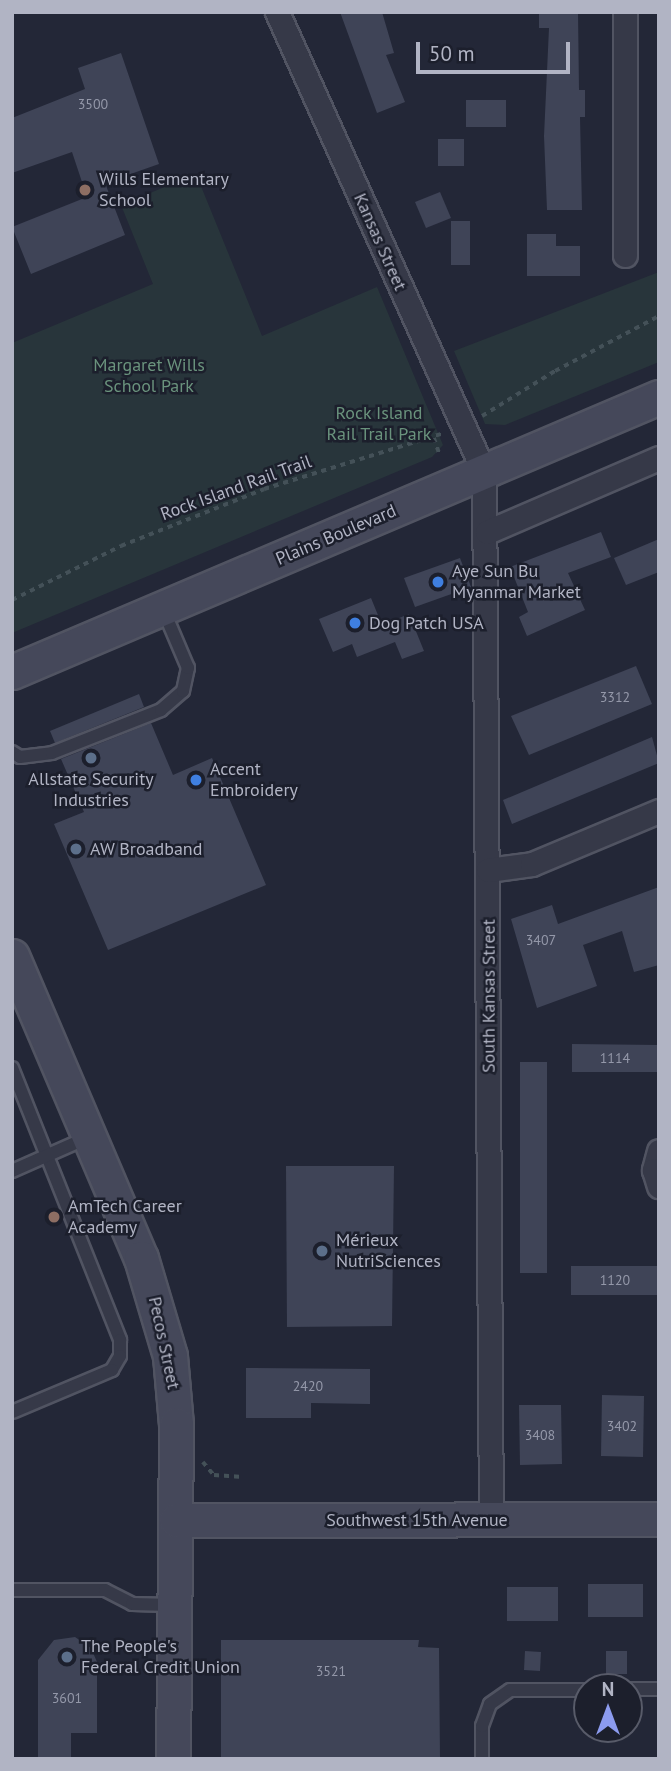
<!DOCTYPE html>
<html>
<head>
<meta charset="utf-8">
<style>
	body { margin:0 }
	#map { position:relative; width:671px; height:1771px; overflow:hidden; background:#232737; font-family:"PT Sans",sans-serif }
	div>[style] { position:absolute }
	.green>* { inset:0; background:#28353b }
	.building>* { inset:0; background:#3f4457 }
	.path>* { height:3.5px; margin-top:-1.75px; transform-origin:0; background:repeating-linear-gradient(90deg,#445158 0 5px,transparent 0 10px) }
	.roads { filter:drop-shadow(2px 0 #515462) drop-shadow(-2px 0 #515462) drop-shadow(0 2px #515462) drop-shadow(0 -2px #515462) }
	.lane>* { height:12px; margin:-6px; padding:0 6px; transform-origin:6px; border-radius:6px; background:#363948 }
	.street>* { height:23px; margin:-11.5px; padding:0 11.5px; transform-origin:11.5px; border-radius:11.5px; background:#363948 }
	.secondary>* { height:33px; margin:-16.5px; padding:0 16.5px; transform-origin:16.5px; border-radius:16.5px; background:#45485a }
	.dots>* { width:19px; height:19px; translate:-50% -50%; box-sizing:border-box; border:4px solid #1c1f2c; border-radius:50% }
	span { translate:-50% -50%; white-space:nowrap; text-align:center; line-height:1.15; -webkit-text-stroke:5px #1c1f2c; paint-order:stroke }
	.number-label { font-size:14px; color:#9498a9 }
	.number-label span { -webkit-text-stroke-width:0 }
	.poi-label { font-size:18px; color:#b1b4c4 }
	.left { translate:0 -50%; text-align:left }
	.street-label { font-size:18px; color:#b1b4c4 }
	.park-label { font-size:18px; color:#6a937d }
	.frame { position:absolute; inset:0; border:14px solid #b1b4c4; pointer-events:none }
	.north { position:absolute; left:573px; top:1673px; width:70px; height:70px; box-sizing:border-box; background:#1c1f2c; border:2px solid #585b69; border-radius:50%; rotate:0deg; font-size:19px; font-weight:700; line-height:28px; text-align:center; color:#b1b4c4 }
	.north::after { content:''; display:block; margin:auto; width:24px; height:32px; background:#8c9bee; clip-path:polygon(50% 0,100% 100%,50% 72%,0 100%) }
	.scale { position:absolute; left:416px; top:42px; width:154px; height:32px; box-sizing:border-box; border:4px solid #b1b4c4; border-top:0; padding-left:9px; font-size:21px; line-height:24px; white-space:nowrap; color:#b1b4c4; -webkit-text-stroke:5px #1c1f2c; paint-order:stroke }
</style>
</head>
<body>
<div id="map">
	<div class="green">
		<i style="clip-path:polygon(196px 174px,262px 336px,377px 287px,443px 445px,432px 457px,12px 633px,12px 343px,153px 284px,121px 205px)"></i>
		<i style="clip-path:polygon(659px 272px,659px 362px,505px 425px,485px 424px,454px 351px)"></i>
	</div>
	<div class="building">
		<i style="clip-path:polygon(340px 12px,382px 12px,394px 53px,386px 55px,405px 102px,377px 113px)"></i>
		<i style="clip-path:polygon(539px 12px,578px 12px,579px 90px,585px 90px,585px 117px,580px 117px,582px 210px,547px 210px,544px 136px,549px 28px,539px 28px)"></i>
		<i style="clip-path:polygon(121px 53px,159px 164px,105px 183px,125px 235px,31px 274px,12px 227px,87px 197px,72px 152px,12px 173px,12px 118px,85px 89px,78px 68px)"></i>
		<i style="clip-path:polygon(466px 100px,506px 100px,506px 127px,466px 127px)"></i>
		<i style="clip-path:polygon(438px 139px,464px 139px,464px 166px,438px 166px)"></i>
		<i style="clip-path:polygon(440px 192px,451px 218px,426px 228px,415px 202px)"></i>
		<i style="clip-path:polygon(451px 221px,470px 221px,470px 265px,451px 265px)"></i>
		<i style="clip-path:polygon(527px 234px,556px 234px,556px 246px,580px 246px,580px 276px,527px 276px)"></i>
		<i style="clip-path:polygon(601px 532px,611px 557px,568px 573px,585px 610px,527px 636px,519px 617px,528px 612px,510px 567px)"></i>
		<i style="clip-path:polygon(659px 539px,659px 572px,626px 585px,614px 558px)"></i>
		<i style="clip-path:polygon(460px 558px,471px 587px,415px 607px,404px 578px)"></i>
		<i style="clip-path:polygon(371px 598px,382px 625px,409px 614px,424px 651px,402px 659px,395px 642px,357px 657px,352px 644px,333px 652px,319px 619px)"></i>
		<i style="clip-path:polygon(636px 666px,652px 704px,529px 755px,511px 716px)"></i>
		<i style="clip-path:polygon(139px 694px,144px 707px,55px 743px,50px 731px)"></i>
		<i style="clip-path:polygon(151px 723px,173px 775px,212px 758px,266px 885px,108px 950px,54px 824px,84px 812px,61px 759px)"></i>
		<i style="clip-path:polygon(652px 737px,659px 763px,512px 824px,503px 800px)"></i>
		<i style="clip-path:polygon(659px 887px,659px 965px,634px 972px,622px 931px,583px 945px,597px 986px,537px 1008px,511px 919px,552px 905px,558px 924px)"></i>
		<i style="clip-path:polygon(572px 1044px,659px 1045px,659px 1072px,572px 1072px)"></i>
		<i style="clip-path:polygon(520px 1062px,547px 1062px,547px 1273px,520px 1273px)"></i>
		<i style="clip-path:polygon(286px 1166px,394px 1166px,392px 1326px,287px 1327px)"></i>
		<i style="clip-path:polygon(571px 1266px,659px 1266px,659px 1295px,571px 1295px)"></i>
		<i style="clip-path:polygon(246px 1368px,370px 1369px,370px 1404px,311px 1403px,311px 1418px,246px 1418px)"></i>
		<i style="clip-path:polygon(602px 1395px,644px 1396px,643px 1457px,601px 1456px)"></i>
		<i style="clip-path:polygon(519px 1405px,561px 1405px,562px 1464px,520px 1465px)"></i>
		<i style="clip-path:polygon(588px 1584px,643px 1584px,643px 1617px,588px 1617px)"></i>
		<i style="clip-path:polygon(507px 1587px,558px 1587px,558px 1621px,507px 1621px)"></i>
		<i style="clip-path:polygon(75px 1637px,91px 1648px,97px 1662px,97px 1733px,71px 1733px,71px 1759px,38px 1759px,38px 1660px,54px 1640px)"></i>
		<i style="clip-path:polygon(221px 1640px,419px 1640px,418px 1647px,439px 1648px,440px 1759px,221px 1759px)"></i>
		<i style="clip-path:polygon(525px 1651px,541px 1652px,540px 1671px,524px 1670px)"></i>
		<i style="clip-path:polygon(606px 1651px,627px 1651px,627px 1674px,606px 1674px)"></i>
	</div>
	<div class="path">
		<i style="left:482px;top:416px;width:86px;rotate:-31.7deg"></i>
		<i style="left:555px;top:371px;width:118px;rotate:-27.9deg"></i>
		<i style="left:434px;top:438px;width:18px;rotate:71deg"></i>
		<i style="left:12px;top:600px;width:122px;rotate:-26.4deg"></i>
		<i style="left:121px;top:546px;width:154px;rotate:-21.7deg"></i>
		<i style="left:264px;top:489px;width:189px;rotate:-17.3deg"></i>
		<i style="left:203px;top:1462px;width:17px;rotate:50deg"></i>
		<i style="left:214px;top:1475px;width:29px;rotate:4deg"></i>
	</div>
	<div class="roads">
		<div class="lane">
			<i style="left:12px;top:752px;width:9px;rotate:32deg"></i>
			<i style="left:20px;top:757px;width:32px;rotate:-7deg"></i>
			<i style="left:52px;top:753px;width:117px;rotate:-21.5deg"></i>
			<i style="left:161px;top:710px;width:29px;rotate:-41deg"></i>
			<i style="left:183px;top:691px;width:24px;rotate:-78deg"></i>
			<i style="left:188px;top:668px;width:64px;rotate:-113deg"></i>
			<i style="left:12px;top:1068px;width:293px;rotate:68.3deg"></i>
			<i style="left:120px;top:1340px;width:16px;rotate:90deg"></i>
			<i style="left:120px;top:1356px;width:16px;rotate:120deg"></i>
			<i style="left:112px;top:1370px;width:108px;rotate:157.2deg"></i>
			<i style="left:12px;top:1171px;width:84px;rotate:-23.8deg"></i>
			<i style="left:12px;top:1590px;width:93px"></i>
			<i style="left:105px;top:1590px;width:30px;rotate:27deg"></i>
			<i style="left:132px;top:1604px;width:40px;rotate:1.4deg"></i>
			<i style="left:629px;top:1689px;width:30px"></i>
			<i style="left:482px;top:1759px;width:33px;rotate:-90deg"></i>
			<i style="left:482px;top:1726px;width:23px;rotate:-70deg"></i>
			<i style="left:490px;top:1704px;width:24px;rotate:-35deg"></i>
			<i style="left:510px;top:1690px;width:77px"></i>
		</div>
		<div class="street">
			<i style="left:277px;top:12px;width:504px;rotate:65.77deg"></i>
			<i style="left:484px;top:472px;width:1047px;rotate:89.62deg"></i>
			<i style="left:625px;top:12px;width:243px;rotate:90deg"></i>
			<i style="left:487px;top:532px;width:187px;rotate:-23.3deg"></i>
			<i style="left:488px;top:870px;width:44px;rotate:-7.8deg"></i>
			<i style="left:532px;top:864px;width:138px;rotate:-22.7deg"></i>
			<i style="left:659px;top:1151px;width:20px;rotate:105deg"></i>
			<i style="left:654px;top:1170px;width:17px;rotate:73deg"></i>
		</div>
		<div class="secondary">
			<i style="left:12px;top:672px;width:703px;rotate:-23.03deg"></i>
			<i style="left:12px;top:956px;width:328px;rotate:66.9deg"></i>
			<i style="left:141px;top:1258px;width:102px;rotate:73.5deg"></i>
			<i style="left:170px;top:1356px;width:68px;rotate:85deg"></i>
			<i style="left:176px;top:1424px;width:335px;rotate:90.5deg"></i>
			<i style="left:176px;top:1520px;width:483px;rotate:-0.1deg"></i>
		</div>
	</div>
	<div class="dots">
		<i style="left:85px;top:190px;background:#8d6e63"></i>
		<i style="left:438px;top:582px;background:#3f7fe0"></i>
		<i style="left:355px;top:623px;background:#3f7fe0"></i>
		<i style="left:91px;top:758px;background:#5c6f8a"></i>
		<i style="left:196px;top:780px;background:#3f7fe0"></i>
		<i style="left:76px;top:849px;background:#5c6f8a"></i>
		<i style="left:54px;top:1217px;background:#8d6e63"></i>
		<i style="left:322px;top:1251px;background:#5c6f8a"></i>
		<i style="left:67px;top:1657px;background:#5c6f8a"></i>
	</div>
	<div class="number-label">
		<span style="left:93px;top:104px">3500</span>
		<span style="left:615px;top:697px">3312</span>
		<span style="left:541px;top:940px">3407</span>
		<span style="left:615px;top:1058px">1114</span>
		<span style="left:615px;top:1280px">1120</span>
		<span style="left:308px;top:1386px">2420</span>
		<span style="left:622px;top:1426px">3402</span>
		<span style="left:540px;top:1435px">3408</span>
		<span style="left:331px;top:1671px">3521</span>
		<span style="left:67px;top:1698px">3601</span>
	</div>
	<div class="poi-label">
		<span class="left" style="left:99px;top:190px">Wills Elementary<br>School</span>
		<span class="left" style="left:452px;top:582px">Aye Sun Bu<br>Myanmar Market</span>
		<span class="left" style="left:369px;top:623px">Dog Patch USA</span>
		<span class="left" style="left:210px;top:780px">Accent<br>Embroidery</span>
		<span style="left:91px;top:790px">Allstate Security<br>Industries</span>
		<span class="left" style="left:90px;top:849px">AW Broadband</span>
		<span class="left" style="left:68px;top:1217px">AmTech Career<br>Academy</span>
		<span class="left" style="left:336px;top:1251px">Mérieux<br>NutriSciences</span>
		<span class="left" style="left:81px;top:1657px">The People's<br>Federal Credit Union</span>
	</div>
	<div class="street-label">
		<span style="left:380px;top:242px;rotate:66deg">Kansas Street</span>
		<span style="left:236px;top:488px;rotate:-20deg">Rock Island Rail Trail</span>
		<span style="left:336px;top:535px;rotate:-23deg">Plains Boulevard</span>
		<span style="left:489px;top:996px;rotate:-90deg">South Kansas Street</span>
		<span style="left:164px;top:1343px;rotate:78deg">Pecos Street</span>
		<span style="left:417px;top:1520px">Southwest 15th Avenue</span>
	</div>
	<div class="park-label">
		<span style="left:149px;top:376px">Margaret Wills<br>School Park</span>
		<span style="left:379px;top:424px">Rock Island<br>Rail Trail Park</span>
	</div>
	<div class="frame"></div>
	<div class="north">N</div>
	<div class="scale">50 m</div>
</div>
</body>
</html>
